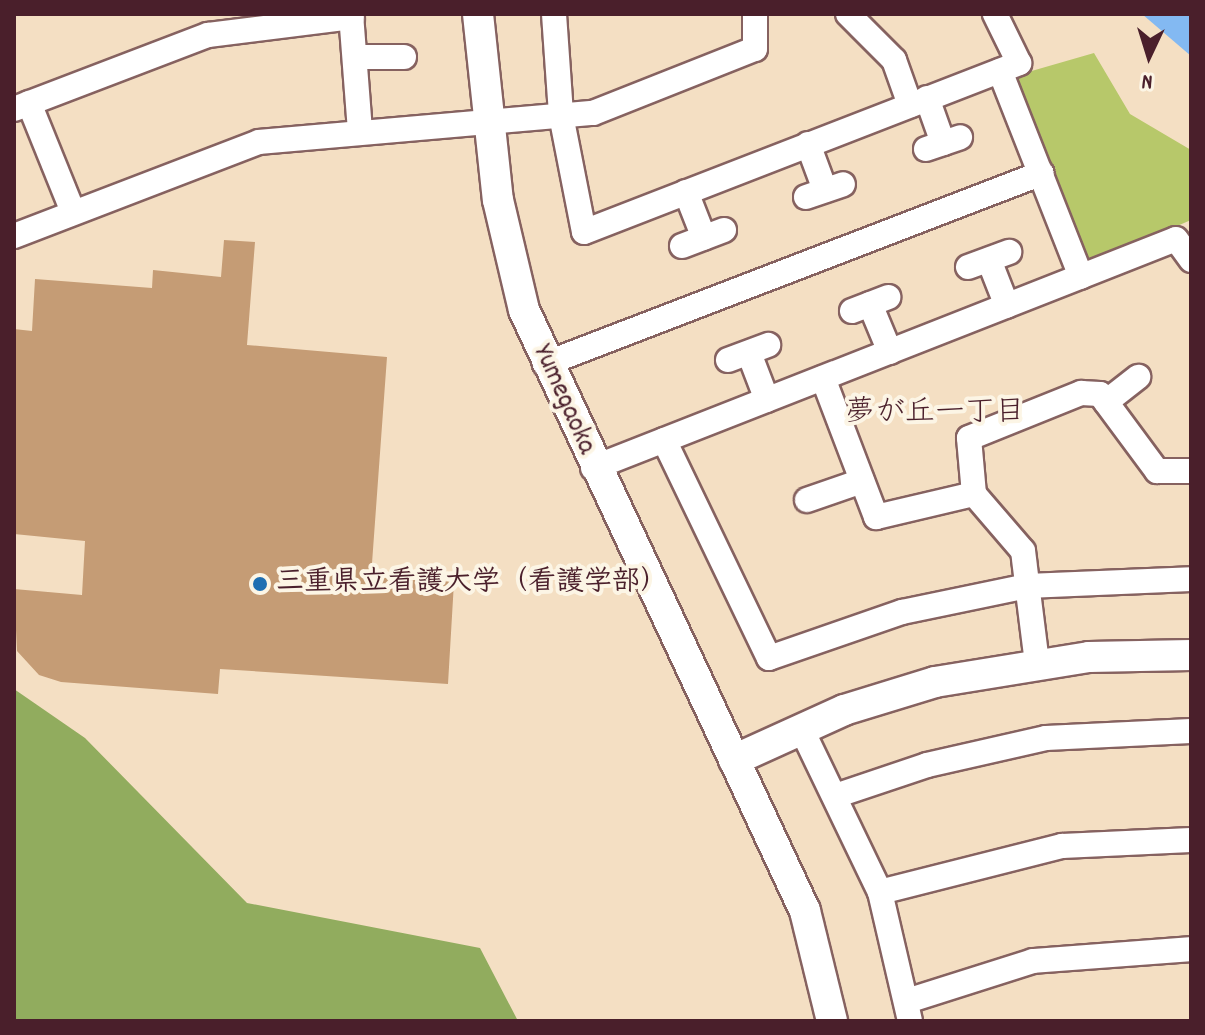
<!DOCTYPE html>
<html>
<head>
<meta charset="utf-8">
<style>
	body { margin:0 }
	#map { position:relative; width:1205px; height:1035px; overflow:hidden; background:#f4dfc3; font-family:Dekko,"Klee One",sans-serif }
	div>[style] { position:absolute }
	.green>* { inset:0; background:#b7c86a }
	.forest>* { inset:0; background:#91ac5e }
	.water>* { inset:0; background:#83b9f2 }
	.building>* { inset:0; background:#c59c75 }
	.roads { filter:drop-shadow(2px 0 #866260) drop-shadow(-2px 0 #866260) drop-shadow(0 2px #866260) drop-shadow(0 -2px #866260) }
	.minor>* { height:24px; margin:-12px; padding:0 12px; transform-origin:12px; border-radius:12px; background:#fff }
	.tertiary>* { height:30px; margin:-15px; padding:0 15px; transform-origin:15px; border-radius:15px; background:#fff }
	.dots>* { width:22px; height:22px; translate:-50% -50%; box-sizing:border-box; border:4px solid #fcf5e5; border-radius:50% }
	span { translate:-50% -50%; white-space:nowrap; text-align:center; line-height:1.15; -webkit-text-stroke:8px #fcf5e5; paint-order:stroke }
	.street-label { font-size:28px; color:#4a1f2b }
	.poi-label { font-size:28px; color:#4a1f2b; font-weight:700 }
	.left { translate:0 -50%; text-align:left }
	.neighbourhood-label { font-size:30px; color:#4a1f2b }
	.frame { position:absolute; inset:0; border:16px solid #4a1f2b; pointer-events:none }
	.north { position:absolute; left:1109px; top:16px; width:80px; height:80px; -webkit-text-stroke:6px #fcf5e5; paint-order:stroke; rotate:184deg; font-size:22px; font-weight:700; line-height:32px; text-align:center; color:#4a1f2b }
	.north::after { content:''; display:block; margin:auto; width:28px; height:36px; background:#4a1f2b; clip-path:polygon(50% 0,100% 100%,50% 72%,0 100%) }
</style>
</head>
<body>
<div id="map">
	<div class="green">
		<i style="clip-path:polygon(1094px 53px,1130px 114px,1191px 150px,1191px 220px,1086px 265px,1011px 77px)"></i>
	</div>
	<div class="forest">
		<i style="clip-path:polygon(14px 689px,85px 738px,247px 903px,480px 948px,518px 1021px,14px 1021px)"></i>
	</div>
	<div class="water">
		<i style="clip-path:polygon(1142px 14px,1191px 14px,1191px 56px)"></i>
	</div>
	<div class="building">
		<i style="clip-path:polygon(224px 240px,255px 242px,247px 345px,387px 357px,371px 577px,454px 582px,448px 684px,220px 669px,218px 694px,61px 682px,39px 675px,17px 651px,14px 589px,82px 595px,85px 541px,14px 534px,14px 329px,32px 331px,35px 279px,152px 288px,153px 270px,221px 277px)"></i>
	</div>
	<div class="roads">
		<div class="minor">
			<i style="left:351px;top:14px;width:118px;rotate:85.6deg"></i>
			<i style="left:554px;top:14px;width:101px;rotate:86deg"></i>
			<i style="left:561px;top:115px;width:119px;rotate:78.9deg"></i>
			<i style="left:584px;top:232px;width:467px;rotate:-21.2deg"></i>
			<i style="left:1019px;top:63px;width:55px;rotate:-116.1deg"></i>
			<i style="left:848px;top:14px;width:65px;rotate:45deg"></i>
			<i style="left:894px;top:60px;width:48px;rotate:70.4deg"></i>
			<i style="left:355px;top:57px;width:49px"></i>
			<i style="left:1000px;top:71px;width:221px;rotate:68.5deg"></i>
			<i style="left:927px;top:98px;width:48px;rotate:70.4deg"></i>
			<i style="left:29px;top:103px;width:118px;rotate:68deg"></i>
			<i style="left:14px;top:109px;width:208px;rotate:-20.9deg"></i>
			<i style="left:208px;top:35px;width:145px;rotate:-7.1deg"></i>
			<i style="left:808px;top:144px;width:49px;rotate:69.7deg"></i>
			<i style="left:926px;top:149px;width:36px;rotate:-19deg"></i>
			<i style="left:686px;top:192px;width:49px;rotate:68.6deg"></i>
			<i style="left:806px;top:197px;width:39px;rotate:-19deg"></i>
			<i style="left:14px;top:236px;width:262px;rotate:-21deg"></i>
			<i style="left:259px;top:142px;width:335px;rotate:-5deg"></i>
			<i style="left:593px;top:113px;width:174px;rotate:-21.6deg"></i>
			<i style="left:755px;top:49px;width:35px;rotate:-90deg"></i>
			<i style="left:682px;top:246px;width:45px;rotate:-20.9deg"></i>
			<i style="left:989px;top:260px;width:49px;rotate:68.6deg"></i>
			<i style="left:968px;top:267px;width:44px;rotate:-20.1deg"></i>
			<i style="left:870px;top:304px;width:52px;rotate:67.4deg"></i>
			<i style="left:852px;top:311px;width:39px;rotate:-21deg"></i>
			<i style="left:749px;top:353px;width:50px;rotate:69deg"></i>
			<i style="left:728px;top:360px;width:43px;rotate:-20.6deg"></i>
			<i style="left:545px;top:364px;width:532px;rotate:-21.02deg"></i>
			<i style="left:823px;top:378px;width:149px;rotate:69.1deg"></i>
			<i style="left:876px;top:517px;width:101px;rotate:-13.2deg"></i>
			<i style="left:974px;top:494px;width:75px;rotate:49.3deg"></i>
			<i style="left:1023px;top:551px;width:113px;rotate:82.9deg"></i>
			<i style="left:1106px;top:402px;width:41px;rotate:-38deg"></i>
			<i style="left:664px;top:440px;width:242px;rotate:64.3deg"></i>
			<i style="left:769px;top:658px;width:141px;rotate:-19.1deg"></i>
			<i style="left:902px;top:612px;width:128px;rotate:-11.7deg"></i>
			<i style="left:1027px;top:586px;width:164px;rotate:-2.4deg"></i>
			<i style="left:593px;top:468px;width:626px;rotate:-21.44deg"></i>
			<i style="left:1176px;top:239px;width:26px;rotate:54deg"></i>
			<i style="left:974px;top:494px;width:56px;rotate:-95.1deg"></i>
			<i style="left:969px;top:438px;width:121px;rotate:-21.9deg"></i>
			<i style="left:1081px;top:393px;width:19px;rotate:3deg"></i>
			<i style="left:1100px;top:394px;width:96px;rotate:53.5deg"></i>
			<i style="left:1157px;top:471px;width:34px"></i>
			<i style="left:807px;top:500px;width:58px;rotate:-19.1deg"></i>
			<i style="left:801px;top:728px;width:182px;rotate:64.3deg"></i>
			<i style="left:880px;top:892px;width:132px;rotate:76.9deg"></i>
			<i style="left:835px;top:796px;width:97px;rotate:-18.6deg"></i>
			<i style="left:927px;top:765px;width:122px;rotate:-12.8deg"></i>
			<i style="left:1046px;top:738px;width:145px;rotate:-2.8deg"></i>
			<i style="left:880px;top:892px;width:188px;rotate:-14.2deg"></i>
			<i style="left:1062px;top:846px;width:129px;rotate:-2.7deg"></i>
			<i style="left:907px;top:1001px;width:132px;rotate:-17.6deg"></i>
			<i style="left:1033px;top:961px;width:158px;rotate:-4.3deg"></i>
		</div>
		<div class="tertiary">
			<i style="left:478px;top:14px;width:187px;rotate:83.9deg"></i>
			<i style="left:498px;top:200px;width:113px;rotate:76.7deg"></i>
			<i style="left:524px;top:310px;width:663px;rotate:64.94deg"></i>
			<i style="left:805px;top:911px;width:113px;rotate:76.2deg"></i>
			<i style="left:734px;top:760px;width:121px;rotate:-24.4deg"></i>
			<i style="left:844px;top:710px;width:95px;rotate:-17.1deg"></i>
			<i style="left:935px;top:682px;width:156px;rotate:-9.2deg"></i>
			<i style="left:1089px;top:657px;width:102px;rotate:-1.1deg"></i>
		</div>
	</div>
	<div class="dots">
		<i style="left:260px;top:584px;background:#1f6fb2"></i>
	</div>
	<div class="street-label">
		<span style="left:563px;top:400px;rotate:66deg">Yumegaoka</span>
	</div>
	<div class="poi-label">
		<span class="left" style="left:276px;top:584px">三重県立看護大学（看護学部）</span>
	</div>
	<div class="neighbourhood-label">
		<span style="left:935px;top:415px">夢が丘一丁目</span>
	</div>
	<div class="frame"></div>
	<div class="north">N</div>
</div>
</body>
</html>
